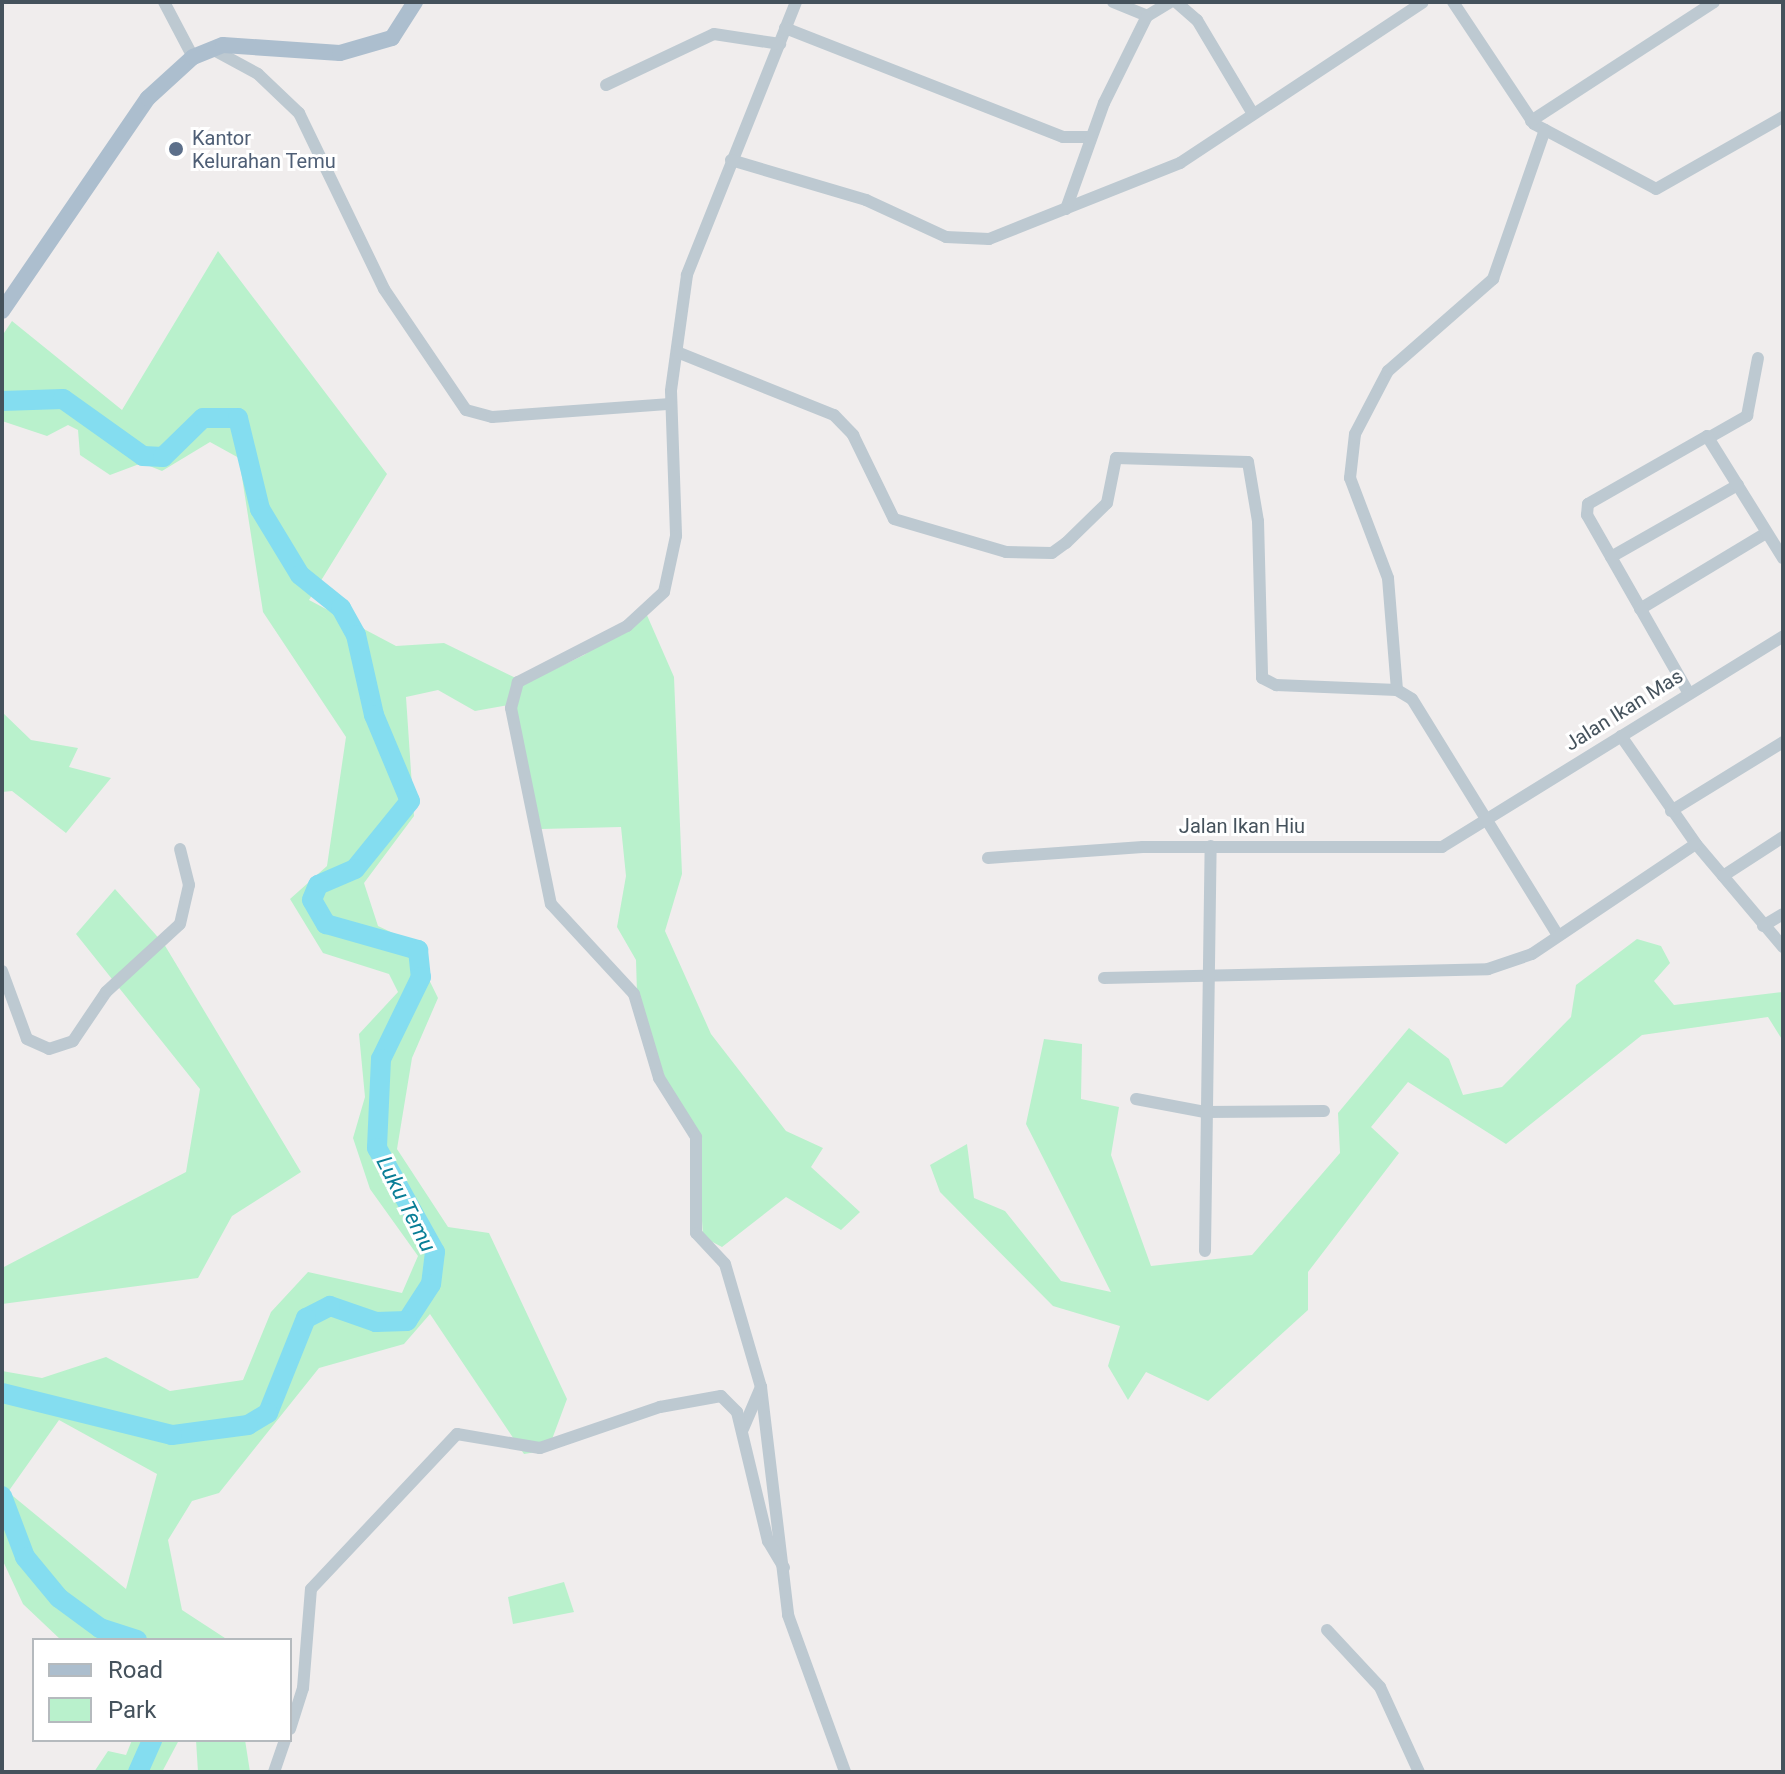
<!DOCTYPE html>
<html>
<head>
<meta charset="utf-8">
<style>
	body { margin:0 }
	#map { position:relative; width:1785px; height:1774px; overflow:hidden; background:#f0eded; font-family:Roboto,sans-serif }
	div>[style] { position:absolute }
	.green>* { inset:0; background:#b9f1cc }
	.river>* { height:20px; margin:-10px; padding:0 10px; transform-origin:10px; border-radius:10px; background:#84ddf0 }
	.minor>* { height:12px; margin:-6px; padding:0 6px; transform-origin:6px; border-radius:6px; background:#bdc9d1 }
	.major>* { height:16px; margin:-8px; padding:0 8px; transform-origin:8px; border-radius:8px; background:#acbece }
	.dots>* { width:22px; height:22px; translate:-50% -50%; box-sizing:border-box; border:4px solid #fff; border-radius:50% }
	span { translate:-50% -50%; white-space:nowrap; text-align:center; line-height:1.15; -webkit-text-stroke:6px #fff; paint-order:stroke }
	.service-label { font-size:20px; color:#4e5e75 }
	.left { translate:0 -50%; text-align:left }
	.street-label { font-size:20px; color:#45525c }
	.water-label { font-size:22px; color:#087e96; font-style:italic }
	.frame { position:absolute; inset:0; border:4px solid #45525c; pointer-events:none }
	.legend { position:absolute; left:32px; top:1638px; width:260px; height:104px; box-sizing:border-box; background:#fff; border:2px solid #b5babe; margin:0; padding:10px 14px; list-style:none; font-size:24px; color:#45525c }
	.legend li { display:flex; align-items:center; gap:16px; height:40px }
	.legend b { width:40px; border:2px solid #b5babe }
</style>
</head>
<body>
<div id="map">
	<div class="green">
		<i style="clip-path:polygon(evenodd,218px 251px,387px 474px,309px 600px,396px 646px,444px 643px,526px 683px,584px 655px,646px 613px,674px 677px,682px 874px,665px 931px,711px 1034px,786px 1131px,823px 1148px,811px 1167px,860px 1212px,841px 1230px,786px 1197px,722px 1247px,703px 1237px,697px 1139px,668px 1087px,637px 993px,636px 960px,617px 927px,626px 876px,621px 827px,541px 829px,514px 704px,475px 711px,438px 690px,406px 697px,414px 816px,364px 883px,378px 926px,410px 941px,438px 998px,412px 1058px,397px 1149px,448px 1227px,489px 1233px,567px 1399px,548px 1450px,524px 1454px,430px 1314px,404px 1344px,319px 1368px,219px 1493px,192px 1501px,168px 1540px,182px 1610px,228px 1640px,61px 1640px,23px 1604px,2px 1559px,2px 1371px,42px 1378px,106px 1357px,170px 1391px,243px 1380px,271px 1312px,308px 1272px,402px 1293px,418px 1256px,370px 1189px,353px 1138px,365px 1097px,359px 1034px,398px 992px,389px 974px,323px 953px,290px 899px,327px 866px,346px 737px,263px 612px,239px 458px,210px 442px,162px 471px,142px 463px,110px 475px,80px 455px,78px 430px,68px 425px,47px 436px,2px 421px,2px 336px,12px 321px,122px 410px,218px 251px,59px 1420px,157px 1474px,126px 1589px,8px 1492px,59px 1420px)"></i>
		<i style="clip-path:polygon(2px 712px,31px 740px,78px 748px,69px 767px,111px 778px,66px 833px,12px 791px,2px 792px)"></i>
		<i style="clip-path:polygon(115px 889px,164px 944px,301px 1172px,232px 1216px,198px 1278px,2px 1304px,2px 1268px,186px 1172px,200px 1089px,76px 934px)"></i>
		<i style="clip-path:polygon(1637px 939px,1661px 946px,1670px 963px,1654px 981px,1674px 1005px,1783px 992px,1783px 1041px,1768px 1017px,1642px 1035px,1506px 1144px,1408px 1082px,1371px 1127px,1399px 1153px,1308px 1272px,1308px 1310px,1208px 1401px,1146px 1372px,1128px 1400px,1108px 1366px,1120px 1326px,1053px 1306px,940px 1192px,930px 1165px,967px 1144px,974px 1198px,1005px 1211px,1061px 1281px,1111px 1292px,1026px 1124px,1044px 1039px,1082px 1044px,1081px 1099px,1119px 1107px,1111px 1155px,1151px 1266px,1252px 1255px,1340px 1153px,1338px 1113px,1409px 1028px,1449px 1059px,1463px 1095px,1502px 1087px,1571px 1017px,1576px 985px)"></i>
		<i style="clip-path:polygon(564px 1582px,574px 1612px,513px 1624px,508px 1597px)"></i>
		<i style="clip-path:polygon(132px 1740px,179px 1740px,162px 1772px,94px 1772px,108px 1751px,126px 1755px)"></i>
		<i style="clip-path:polygon(196px 1740px,245px 1740px,250px 1772px,198px 1772px)"></i>
	</div>
	<div class="river">
		<i style="left:2px;top:401px;width:61px;rotate:-1.9deg"></i>
		<i style="left:63px;top:399px;width:98px;rotate:35.5deg"></i>
		<i style="left:143px;top:456px;width:20px;rotate:3deg"></i>
		<i style="left:163px;top:457px;width:56px;rotate:-44.3deg"></i>
		<i style="left:203px;top:418px;width:35px"></i>
		<i style="left:238px;top:418px;width:94px;rotate:76.4deg"></i>
		<i style="left:260px;top:509px;width:77px;rotate:58.8deg"></i>
		<i style="left:300px;top:575px;width:53px;rotate:38.8deg"></i>
		<i style="left:341px;top:608px;width:31px;rotate:61deg"></i>
		<i style="left:356px;top:635px;width:82px;rotate:77.3deg"></i>
		<i style="left:374px;top:715px;width:93px;rotate:67.3deg"></i>
		<i style="left:410px;top:801px;width:87px;rotate:129deg"></i>
		<i style="left:355px;top:869px;width:40px;rotate:156.6deg"></i>
		<i style="left:318px;top:885px;width:16px;rotate:112deg"></i>
		<i style="left:312px;top:900px;width:28px;rotate:60deg"></i>
		<i style="left:326px;top:924px;width:96px;rotate:15.8deg"></i>
		<i style="left:418px;top:950px;width:27px;rotate:84deg"></i>
		<i style="left:421px;top:977px;width:91px;rotate:116deg"></i>
		<i style="left:381px;top:1059px;width:89px;rotate:92.6deg"></i>
		<i style="left:377px;top:1148px;width:119px;rotate:60.9deg"></i>
		<i style="left:435px;top:1252px;width:32px;rotate:97deg"></i>
		<i style="left:431px;top:1284px;width:44px;rotate:123deg"></i>
		<i style="left:407px;top:1321px;width:31px;rotate:178deg"></i>
		<i style="left:376px;top:1322px;width:49px;rotate:-160.8deg"></i>
		<i style="left:330px;top:1306px;width:27px;rotate:153deg"></i>
		<i style="left:306px;top:1318px;width:102px;rotate:111.8deg"></i>
		<i style="left:268px;top:1413px;width:23px;rotate:149deg"></i>
		<i style="left:248px;top:1425px;width:77px;rotate:172.5deg"></i>
		<i style="left:172px;top:1435px;width:175px;rotate:-166.1deg"></i>
		<i style="left:2px;top:1496px;width:65px;rotate:69.3deg"></i>
		<i style="left:25px;top:1557px;width:53px;rotate:50.3deg"></i>
		<i style="left:59px;top:1598px;width:51px;rotate:36.2deg"></i>
		<i style="left:100px;top:1628px;width:39px;rotate:18deg"></i>
		<i style="left:138px;top:1772px;width:35px;rotate:-66deg"></i>
	</div>
	<div class="minor">
		<i style="left:164px;top:2px;width:62px;rotate:62.2deg"></i>
		<i style="left:796px;top:2px;width:294px;rotate:111.8deg"></i>
		<i style="left:687px;top:275px;width:117px;rotate:97.9deg"></i>
		<i style="left:671px;top:391px;width:145px;rotate:88deg"></i>
		<i style="left:676px;top:536px;width:57px;rotate:102.1deg"></i>
		<i style="left:664px;top:592px;width:50px;rotate:137.4deg"></i>
		<i style="left:627px;top:626px;width:123px;rotate:152.8deg"></i>
		<i style="left:518px;top:682px;width:27px;rotate:105deg"></i>
		<i style="left:511px;top:708px;width:200px;rotate:78.5deg"></i>
		<i style="left:551px;top:904px;width:122px;rotate:47.3deg"></i>
		<i style="left:634px;top:994px;width:88px;rotate:73.4deg"></i>
		<i style="left:659px;top:1078px;width:70px;rotate:57.9deg"></i>
		<i style="left:696px;top:1137px;width:96px;rotate:90deg"></i>
		<i style="left:696px;top:1233px;width:42px;rotate:46.9deg"></i>
		<i style="left:725px;top:1264px;width:128px;rotate:73.7deg"></i>
		<i style="left:761px;top:1387px;width:230px;rotate:83.2deg"></i>
		<i style="left:788px;top:1615px;width:167px;rotate:70deg"></i>
		<i style="left:1113px;top:2px;width:37px;rotate:22deg"></i>
		<i style="left:1147px;top:16px;width:27px;rotate:-31deg"></i>
		<i style="left:1176px;top:2px;width:28px;rotate:41deg"></i>
		<i style="left:1197px;top:20px;width:109px;rotate:59.2deg"></i>
		<i style="left:1453px;top:2px;width:146px;rotate:56.4deg"></i>
		<i style="left:1534px;top:124px;width:138px;rotate:28deg"></i>
		<i style="left:1656px;top:189px;width:146px;rotate:-29.6deg"></i>
		<i style="left:785px;top:28px;width:299px;rotate:21.4deg"></i>
		<i style="left:1063px;top:137px;width:28px"></i>
		<i style="left:212px;top:49px;width:52px;rotate:28.5deg"></i>
		<i style="left:258px;top:74px;width:57px;rotate:43.6deg"></i>
		<i style="left:299px;top:113px;width:195px;rotate:64.2deg"></i>
		<i style="left:384px;top:289px;width:146px;rotate:55.9deg"></i>
		<i style="left:466px;top:410px;width:27px;rotate:15deg"></i>
		<i style="left:492px;top:417px;width:179px;rotate:-4.2deg"></i>
		<i style="left:606px;top:85px;width:119px;rotate:-25.3deg"></i>
		<i style="left:714px;top:34px;width:67px;rotate:8.6deg"></i>
		<i style="left:1531px;top:121px;width:218px;rotate:-33deg"></i>
		<i style="left:731px;top:160px;width:141px;rotate:16.5deg"></i>
		<i style="left:866px;top:200px;width:88px;rotate:24.8deg"></i>
		<i style="left:946px;top:237px;width:43px;rotate:2.7deg"></i>
		<i style="left:989px;top:239px;width:206px;rotate:-21.7deg"></i>
		<i style="left:1180px;top:163px;width:291px;rotate:-33.5deg"></i>
		<i style="left:1066px;top:209px;width:113px;rotate:-70.3deg"></i>
		<i style="left:1104px;top:103px;width:97px;rotate:-63.7deg"></i>
		<i style="left:677px;top:352px;width:169px;rotate:21.9deg"></i>
		<i style="left:834px;top:415px;width:28px;rotate:46deg"></i>
		<i style="left:853px;top:435px;width:93px;rotate:64deg"></i>
		<i style="left:894px;top:519px;width:117px;rotate:16.4deg"></i>
		<i style="left:1006px;top:552px;width:46px;rotate:1.2deg"></i>
		<i style="left:1052px;top:553px;width:17px;rotate:-36deg"></i>
		<i style="left:1066px;top:543px;width:57px;rotate:-44.3deg"></i>
		<i style="left:1107px;top:503px;width:46px;rotate:-78.7deg"></i>
		<i style="left:1116px;top:458px;width:132px;rotate:1.7deg"></i>
		<i style="left:1248px;top:462px;width:60px;rotate:80.4deg"></i>
		<i style="left:1258px;top:521px;width:157px;rotate:88.5deg"></i>
		<i style="left:1262px;top:678px;width:16px;rotate:27deg"></i>
		<i style="left:1276px;top:685px;width:121px;rotate:2.4deg"></i>
		<i style="left:1397px;top:690px;width:17px;rotate:31deg"></i>
		<i style="left:1412px;top:699px;width:276px;rotate:58.3deg"></i>
		<i style="left:1710px;top:437px;width:43px;rotate:-29.6deg"></i>
		<i style="left:1747px;top:416px;width:59px;rotate:-79.3deg"></i>
		<i style="left:1611px;top:557px;width:146px;rotate:-29.6deg"></i>
		<i style="left:1640px;top:609px;width:147px;rotate:-31.1deg"></i>
		<i style="left:1397px;top:690px;width:112px;rotate:-94.6deg"></i>
		<i style="left:1388px;top:578px;width:107px;rotate:-110.8deg"></i>
		<i style="left:1350px;top:478px;width:44px;rotate:-83.5deg"></i>
		<i style="left:1355px;top:434px;width:71px;rotate:-62.4deg"></i>
		<i style="left:1388px;top:371px;width:140px;rotate:-41.2deg"></i>
		<i style="left:1493px;top:279px;width:158px;rotate:-70.8deg"></i>
		<i style="left:1688px;top:692px;width:204px;rotate:-119.7deg"></i>
		<i style="left:1587px;top:515px;width:11px;rotate:-85deg"></i>
		<i style="left:1588px;top:504px;width:137px;rotate:-29.7deg"></i>
		<i style="left:1707px;top:436px;width:144px;rotate:58.1deg"></i>
		<i style="left:1621px;top:736px;width:131px;rotate:55.2deg"></i>
		<i style="left:1696px;top:844px;width:135px;rotate:49.8deg"></i>
		<i style="left:1671px;top:811px;width:132px;rotate:-31.6deg"></i>
		<i style="left:988px;top:858px;width:155px;rotate:-4.1deg"></i>
		<i style="left:1143px;top:847px;width:299px"></i>
		<i style="left:1442px;top:847px;width:401px;rotate:-31.7deg"></i>
		<i style="left:1723px;top:876px;width:72px;rotate:-33deg"></i>
		<i style="left:1763px;top:926px;width:23px;rotate:-31deg"></i>
		<i style="left:2px;top:971px;width:72px;rotate:69.8deg"></i>
		<i style="left:27px;top:1039px;width:24px;rotate:24deg"></i>
		<i style="left:49px;top:1049px;width:25px;rotate:-18deg"></i>
		<i style="left:73px;top:1041px;width:59px;rotate:-56deg"></i>
		<i style="left:106px;top:992px;width:100px;rotate:-42.6deg"></i>
		<i style="left:180px;top:924px;width:40px;rotate:-77deg"></i>
		<i style="left:189px;top:885px;width:37px;rotate:-104deg"></i>
		<i style="left:1104px;top:978px;width:384px;rotate:-1.3deg"></i>
		<i style="left:1488px;top:969px;width:46px;rotate:-18.8deg"></i>
		<i style="left:1532px;top:954px;width:197px;rotate:-33.9deg"></i>
		<i style="left:1136px;top:1099px;width:70px;rotate:10.7deg"></i>
		<i style="left:1205px;top:1112px;width:119px;rotate:-0.5deg"></i>
		<i style="left:1205px;top:1251px;width:405px;rotate:-89.2deg"></i>
		<i style="left:743px;top:1429px;width:46px;rotate:-66.8deg"></i>
		<i style="left:1327px;top:1630px;width:78px;rotate:47.1deg"></i>
		<i style="left:1380px;top:1687px;width:94px;rotate:65.4deg"></i>
		<i style="left:290px;top:1729px;width:43px;rotate:-72.4deg"></i>
		<i style="left:303px;top:1688px;width:99px;rotate:-85.4deg"></i>
		<i style="left:311px;top:1589px;width:213px;rotate:-46.7deg"></i>
		<i style="left:457px;top:1434px;width:84px;rotate:9.6deg"></i>
		<i style="left:540px;top:1448px;width:127px;rotate:-18.9deg"></i>
		<i style="left:660px;top:1407px;width:62px;rotate:-10.2deg"></i>
		<i style="left:721px;top:1396px;width:23px;rotate:45deg"></i>
		<i style="left:737px;top:1412px;width:133px;rotate:76.5deg"></i>
		<i style="left:768px;top:1541px;width:31px;rotate:59deg"></i>
		<i style="left:274px;top:1772px;width:34px;rotate:-71deg"></i>
	</div>
	<div class="major">
		<i style="left:2px;top:311px;width:258px;rotate:-55.6deg"></i>
		<i style="left:148px;top:98px;width:61px;rotate:-42.3deg"></i>
		<i style="left:193px;top:57px;width:32px;rotate:-22deg"></i>
		<i style="left:223px;top:45px;width:117px;rotate:3.9deg"></i>
		<i style="left:340px;top:53px;width:54px;rotate:-16.1deg"></i>
		<i style="left:392px;top:38px;width:43px;rotate:-57.4deg"></i>
	</div>
	<div class="dots">
		<i style="left:176px;top:149px;background:#5c6f8a"></i>
	</div>
	<div class="service-label">
		<span class="left" style="left:192px;top:150px">Kantor<br>Kelurahan Temu</span>
	</div>
	<div class="street-label">
		<span style="left:1624px;top:710px;rotate:-32deg">Jalan Ikan Mas</span>
		<span style="left:1242px;top:826px">Jalan Ikan Hiu</span>
	</div>
	<div class="water-label">
		<span style="left:406px;top:1204px;rotate:63deg">Luku Temu</span>
	</div>
	<div class="frame"></div>
	<ul class="legend">
	<li><b style="height:10px;background:#acbece"></b>Road</li>
	<li><b style="height:22px;background:#b9f1cc"></b>Park</li>
	</ul>
</div>
</body>
</html>
